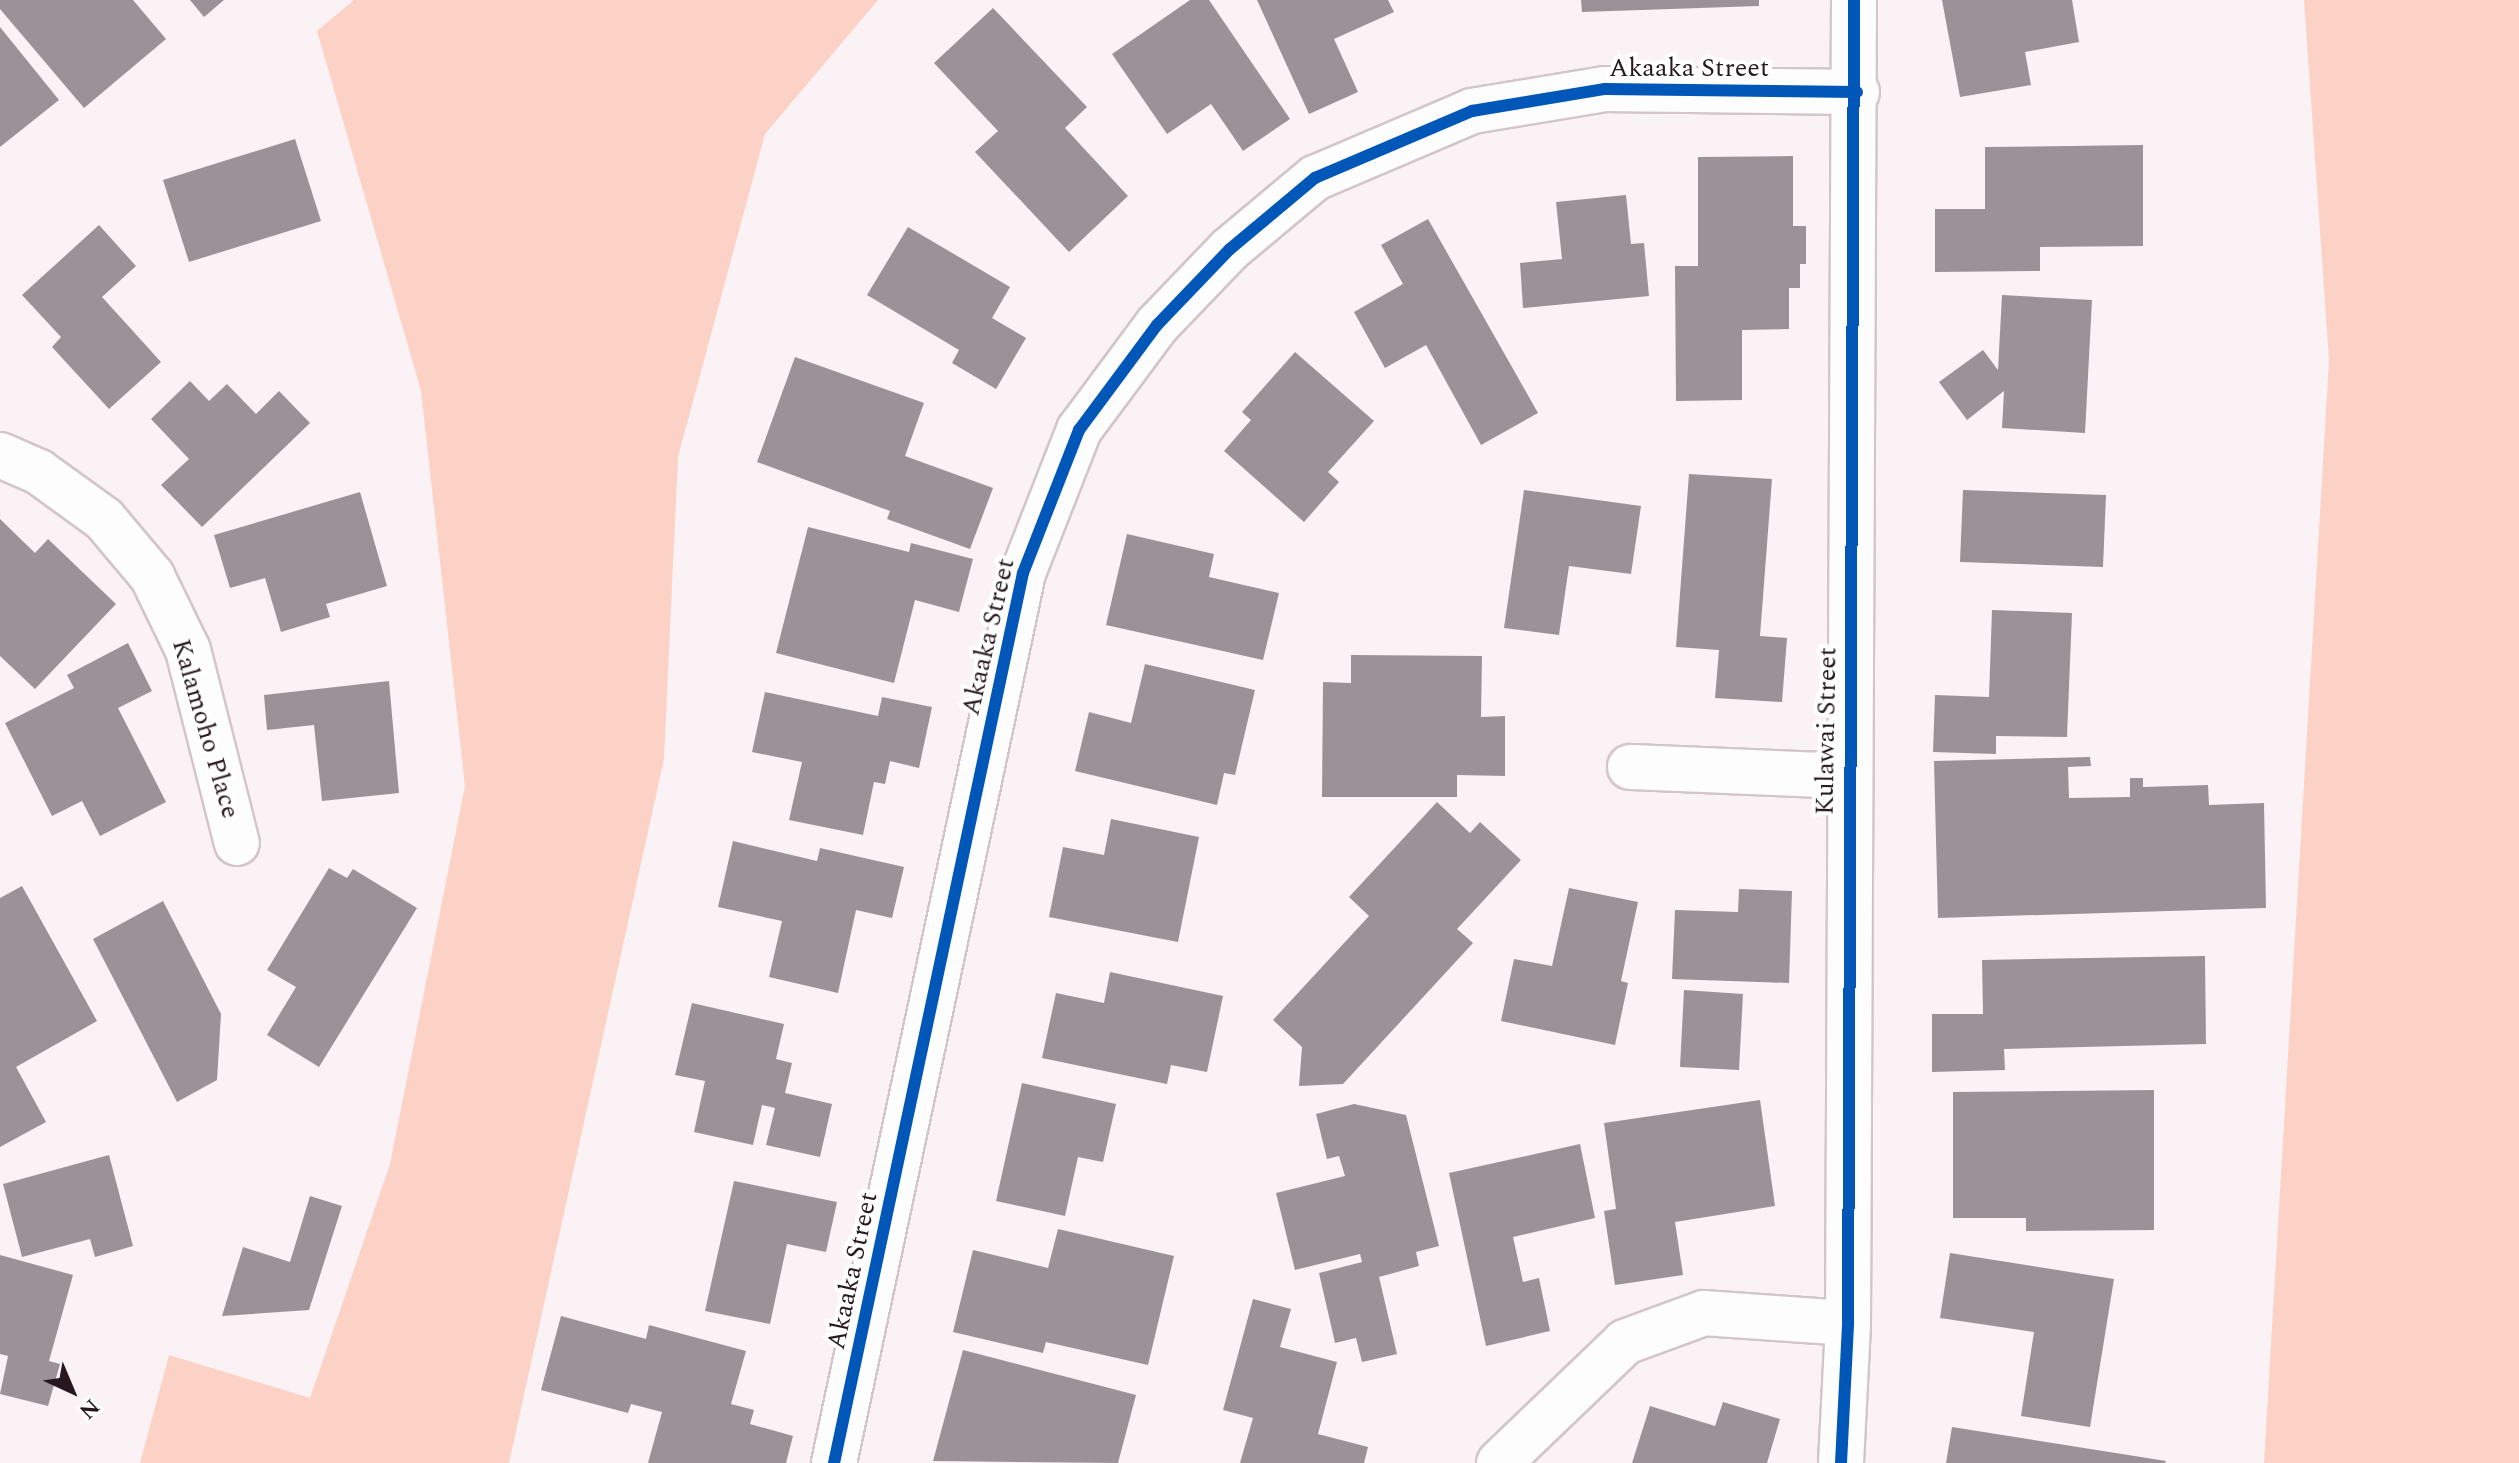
<!DOCTYPE html>
<html>
<head>
<meta charset="utf-8">
<style>
	body { margin:0 }
	#map { position:relative; width:2519px; height:1463px; overflow:hidden; background:#fbf2f5; font-family:Spectral,serif }
	div>[style] { position:absolute }
	.green>* { inset:0; background:#fcd1c6 }
	.building>* { inset:0; background:#9b9298 }
	.roads { filter:drop-shadow(2px 0 #d2c6ca) drop-shadow(-2px 0 #d2c6ca) drop-shadow(0 2px #d2c6ca) drop-shadow(0 -2px #d2c6ca) }
	.minor>* { height:44px; margin:-22px; padding:0 22px; transform-origin:22px; border-radius:22px; background:#fefdfe }
	.cycleway>* { height:12px; margin:-6px; padding:0 6px; transform-origin:6px; border-radius:6px; background:#0057b8 }
	span { translate:-50% -50%; white-space:nowrap; text-align:center; line-height:1.15; -webkit-text-stroke:8px #fff; paint-order:stroke }
	.street-label { font-size:26px; color:#26181e }
	.north { position:absolute; left:32px; top:1351px; width:80px; height:80px; -webkit-text-stroke:6px #fff; paint-order:stroke; rotate:136deg; font-size:22px; font-weight:700; line-height:32px; text-align:center; color:#26181e }
	.north::after { content:''; display:block; margin:auto; width:28px; height:36px; background:#26181e; clip-path:polygon(50% 0,100% 100%,50% 72%,0 100%) }
</style>
</head>
<body>
<div id="map">
	<div class="green">
		<i style="clip-path:polygon(354px 0,878px 0,765px 134px,678px 457px,664px 759px,509px 1463px,140px 1463px,169px 1355px,310px 1398px,390px 1164px,465px 786px,421px 391px,317px 31px)"></i>
		<i style="clip-path:polygon(2304px 0,2519px 0,2519px 1463px,2264px 1463px,2329px 360px)"></i>
	</div>
	<div class="building">
		<i style="clip-path:polygon(0 0,133px 0,166px 39px,84px 108px,0 9px)"></i>
		<i style="clip-path:polygon(190px 0,224px 0,204px 17px)"></i>
		<i style="clip-path:polygon(1190px 0,1209px 0,1290px 119px,1243px 151px,1211px 104px,1167px 134px,1112px 54px)"></i>
		<i style="clip-path:polygon(1257px 0,1388px 0,1394px 12px,1334px 39px,1358px 92px,1309px 114px)"></i>
		<i style="clip-path:polygon(1581px 0,1759px 0,1759px 6px,1582px 12px)"></i>
		<i style="clip-path:polygon(1942px 0,2072px 0,2079px 42px,2025px 52px,2031px 85px,1960px 97px)"></i>
		<i style="clip-path:polygon(993px 8px,1087px 107px,1065px 128px,1128px 196px,1069px 252px,975px 152px,998px 131px,934px 63px)"></i>
		<i style="clip-path:polygon(0 27px,59px 100px,0 147px)"></i>
		<i style="clip-path:polygon(295px 139px,321px 221px,189px 262px,163px 180px)"></i>
		<i style="clip-path:polygon(2143px 145px,2143px 246px,2040px 247px,2040px 271px,1935px 272px,1935px 209px,1985px 209px,1985px 147px)"></i>
		<i style="clip-path:polygon(1793px 156px,1793px 226px,1806px 226px,1806px 264px,1800px 264px,1800px 288px,1789px 288px,1789px 329px,1742px 330px,1742px 400px,1676px 401px,1675px 266px,1698px 266px,1698px 157px)"></i>
		<i style="clip-path:polygon(1626px 195px,1631px 244px,1644px 243px,1649px 296px,1523px 308px,1520px 263px,1562px 259px,1556px 202px)"></i>
		<i style="clip-path:polygon(1428px 219px,1538px 413px,1481px 445px,1426px 345px,1385px 368px,1354px 312px,1403px 284px,1381px 245px)"></i>
		<i style="clip-path:polygon(99px 225px,136px 266px,102px 297px,161px 362px,109px 409px,52px 347px,61px 337px,22px 295px)"></i>
		<i style="clip-path:polygon(908px 227px,1010px 287px,992px 318px,1026px 338px,996px 389px,952px 363px,959px 350px,867px 295px)"></i>
		<i style="clip-path:polygon(2002px 295px,2092px 300px,2085px 433px,2002px 428px,2004px 391px,1967px 420px,1939px 382px,1983px 350px,1998px 370px)"></i>
		<i style="clip-path:polygon(1295px 352px,1374px 421px,1328px 472px,1339px 482px,1304px 522px,1224px 451px,1251px 420px,1242px 412px)"></i>
		<i style="clip-path:polygon(795px 357px,924px 403px,905px 456px,993px 488px,970px 549px,887px 519px,890px 511px,757px 462px)"></i>
		<i style="clip-path:polygon(190px 381px,209px 401px,227px 384px,256px 414px,279px 391px,310px 423px,202px 527px,161px 485px,189px 459px,151px 419px)"></i>
		<i style="clip-path:polygon(1689px 474px,1772px 479px,1760px 636px,1787px 638px,1782px 702px,1715px 698px,1719px 650px,1676px 647px)"></i>
		<i style="clip-path:polygon(1524px 490px,1641px 506px,1631px 574px,1569px 566px,1559px 635px,1504px 628px)"></i>
		<i style="clip-path:polygon(1963px 490px,2106px 495px,2103px 567px,1960px 562px)"></i>
		<i style="clip-path:polygon(360px 492px,387px 586px,326px 604px,330px 617px,281px 632px,265px 578px,230px 588px,214px 535px)"></i>
		<i style="clip-path:polygon(0 519px,35px 553px,48px 539px,116px 604px,35px 689px,0 656px)"></i>
		<i style="clip-path:polygon(808px 527px,909px 552px,911px 543px,973px 559px,959px 612px,915px 600px,894px 683px,776px 653px)"></i>
		<i style="clip-path:polygon(1127px 534px,1214px 554px,1209px 577px,1279px 593px,1263px 660px,1106px 625px)"></i>
		<i style="clip-path:polygon(1992px 610px,2072px 613px,2067px 737px,1996px 736px,1996px 754px,1933px 752px,1935px 695px,1989px 697px)"></i>
		<i style="clip-path:polygon(128px 643px,152px 691px,118px 708px,166px 802px,100px 836px,82px 801px,52px 816px,5px 723px,74px 688px,67px 675px)"></i>
		<i style="clip-path:polygon(1351px 655px,1482px 656px,1481px 717px,1505px 716px,1505px 776px,1457px 775px,1457px 797px,1322px 797px,1323px 682px,1351px 683px)"></i>
		<i style="clip-path:polygon(1145px 664px,1255px 690px,1235px 775px,1224px 773px,1217px 805px,1075px 771px,1089px 712px,1131px 723px)"></i>
		<i style="clip-path:polygon(389px 681px,399px 793px,322px 801px,314px 725px,267px 730px,264px 695px)"></i>
		<i style="clip-path:polygon(765px 692px,878px 716px,882px 697px,932px 707px,919px 768px,890px 761px,885px 784px,874px 782px,863px 835px,789px 820px,802px 762px,752px 752px)"></i>
		<i style="clip-path:polygon(2090px 757px,2091px 766px,2068px 767px,2069px 798px,2130px 797px,2130px 778px,2143px 778px,2143px 787px,2208px 785px,2209px 805px,2264px 803px,2266px 908px,1938px 918px,1934px 761px)"></i>
		<i style="clip-path:polygon(1437px 802px,1470px 833px,1480px 822px,1521px 860px,1457px 929px,1473px 943px,1343px 1084px,1299px 1086px,1302px 1047px,1273px 1020px,1369px 916px,1349px 897px)"></i>
		<i style="clip-path:polygon(1111px 819px,1199px 837px,1178px 942px,1049px 917px,1063px 847px,1104px 855px)"></i>
		<i style="clip-path:polygon(733px 841px,817px 861px,820px 848px,904px 867px,892px 918px,856px 910px,838px 993px,769px 977px,782px 921px,718px 907px)"></i>
		<i style="clip-path:polygon(329px 868px,347px 878px,353px 869px,417px 908px,319px 1067px,267px 1035px,296px 987px,267px 970px)"></i>
		<i style="clip-path:polygon(22px 886px,97px 1021px,16px 1067px,46px 1122px,0 1147px,0 898px)"></i>
		<i style="clip-path:polygon(1569px 888px,1638px 902px,1621px 981px,1628px 983px,1615px 1045px,1501px 1021px,1514px 959px,1552px 966px)"></i>
		<i style="clip-path:polygon(1739px 889px,1792px 891px,1789px 983px,1672px 979px,1675px 910px,1738px 912px)"></i>
		<i style="clip-path:polygon(163px 901px,221px 1014px,217px 1080px,177px 1102px,93px 939px)"></i>
		<i style="clip-path:polygon(2205px 956px,2206px 1044px,2004px 1049px,2005px 1070px,1932px 1072px,1932px 1014px,1983px 1014px,1982px 960px)"></i>
		<i style="clip-path:polygon(1110px 972px,1223px 996px,1207px 1072px,1171px 1065px,1167px 1084px,1042px 1058px,1056px 993px,1104px 1003px)"></i>
		<i style="clip-path:polygon(1684px 990px,1743px 994px,1739px 1070px,1680px 1067px)"></i>
		<i style="clip-path:polygon(692px 1003px,784px 1024px,776px 1059px,792px 1063px,785px 1093px,832px 1104px,820px 1157px,766px 1145px,775px 1108px,762px 1105px,753px 1145px,694px 1132px,705px 1081px,675px 1075px)"></i>
		<i style="clip-path:polygon(1022px 1083px,1116px 1104px,1103px 1162px,1078px 1157px,1065px 1216px,996px 1201px)"></i>
		<i style="clip-path:polygon(2154px 1090px,2154px 1230px,2026px 1231px,2026px 1218px,1953px 1218px,1953px 1092px)"></i>
		<i style="clip-path:polygon(1760px 1100px,1775px 1206px,1675px 1222px,1683px 1275px,1615px 1285px,1604px 1211px,1616px 1209px,1604px 1123px)"></i>
		<i style="clip-path:polygon(1354px 1104px,1406px 1115px,1439px 1246px,1416px 1252px,1419px 1266px,1379px 1277px,1397px 1354px,1362px 1362px,1356px 1338px,1335px 1343px,1319px 1273px,1362px 1262px,1360px 1254px,1295px 1270px,1276px 1193px,1345px 1176px,1339px 1156px,1327px 1159px,1316px 1114px)"></i>
		<i style="clip-path:polygon(1580px 1144px,1595px 1218px,1513px 1237px,1523px 1282px,1539px 1278px,1550px 1331px,1486px 1346px,1449px 1173px)"></i>
		<i style="clip-path:polygon(109px 1155px,133px 1246px,95px 1257px,90px 1239px,22px 1257px,3px 1184px)"></i>
		<i style="clip-path:polygon(734px 1181px,837px 1202px,826px 1252px,787px 1244px,770px 1324px,705px 1311px)"></i>
		<i style="clip-path:polygon(310px 1196px,342px 1206px,309px 1310px,222px 1316px,243px 1247px,290px 1262px)"></i>
		<i style="clip-path:polygon(1058px 1229px,1174px 1256px,1148px 1365px,1046px 1342px,1043px 1353px,953px 1332px,973px 1250px,1048px 1268px)"></i>
		<i style="clip-path:polygon(1950px 1253px,2114px 1279px,2090px 1427px,2021px 1416px,2034px 1332px,1940px 1318px)"></i>
		<i style="clip-path:polygon(0 1255px,73px 1275px,49px 1361px,60px 1364px,48px 1406px,0 1394px,8px 1356px,0 1354px)"></i>
		<i style="clip-path:polygon(1253px 1299px,1291px 1309px,1280px 1347px,1337px 1362px,1318px 1434px,1368px 1447px,1364px 1463px,1240px 1463px,1253px 1418px,1223px 1410px)"></i>
		<i style="clip-path:polygon(561px 1316px,646px 1339px,649px 1325px,746px 1351px,731px 1404px,754px 1410px,750px 1424px,793px 1436px,786px 1463px,648px 1463px,662px 1412px,631px 1404px,628px 1413px,541px 1390px)"></i>
		<i style="clip-path:polygon(963px 1350px,1136px 1395px,1118px 1463px,933px 1461px)"></i>
		<i style="clip-path:polygon(1723px 1402px,1780px 1419px,1767px 1463px,1632px 1463px,1650px 1406px,1715px 1426px)"></i>
		<i style="clip-path:polygon(1952px 1427px,2166px 1461px,2165px 1463px,1946px 1463px)"></i>
	</div>
	<div class="roads">
		<div class="minor">
			<i style="left:0;top:455px;width:43px;rotate:23.6deg"></i>
			<i style="left:39px;top:472px;width:80px;rotate:35.9deg"></i>
			<i style="left:104px;top:519px;width:75px;rotate:49.9deg"></i>
			<i style="left:152px;top:576px;width:82px;rotate:64.1deg"></i>
			<i style="left:188px;top:650px;width:199px;rotate:75.8deg"></i>
			<i style="left:1630px;top:767px;width:218px;rotate:2.4deg"></i>
			<i style="left:834px;top:1463px;width:910px;rotate:-78.01deg"></i>
			<i style="left:1023px;top:573px;width:154px;rotate:-68.6deg"></i>
			<i style="left:1079px;top:430px;width:131px;rotate:-53.4deg"></i>
			<i style="left:1157px;top:325px;width:105px;rotate:-46.2deg"></i>
			<i style="left:1230px;top:249px;width:111px;rotate:-39.9deg"></i>
			<i style="left:1315px;top:178px;width:171px;rotate:-23.1deg"></i>
			<i style="left:1472px;top:111px;width:135px;rotate:-9.4deg"></i>
			<i style="left:1605px;top:89px;width:252px;rotate:0.7deg"></i>
			<i style="left:1499px;top:1463px;width:175px;rotate:-43.8deg"></i>
			<i style="left:1625px;top:1342px;width:84px;rotate:-20.2deg"></i>
			<i style="left:1704px;top:1313px;width:144px;rotate:4deg"></i>
			<i style="left:1841px;top:1463px;width:140px;rotate:-87.1deg"></i>
			<i style="left:1848px;top:1323px;width:1323px;rotate:-89.74deg"></i>
		</div>
	</div>
	<div class="cycleway">
		<i style="left:834px;top:1463px;width:910px;rotate:-78.01deg"></i>
		<i style="left:1023px;top:573px;width:154px;rotate:-68.6deg"></i>
		<i style="left:1079px;top:430px;width:131px;rotate:-53.4deg"></i>
		<i style="left:1157px;top:325px;width:105px;rotate:-46.2deg"></i>
		<i style="left:1230px;top:249px;width:111px;rotate:-39.9deg"></i>
		<i style="left:1315px;top:178px;width:171px;rotate:-23.1deg"></i>
		<i style="left:1472px;top:111px;width:135px;rotate:-9.4deg"></i>
		<i style="left:1605px;top:89px;width:252px;rotate:0.7deg"></i>
		<i style="left:1841px;top:1463px;width:140px;rotate:-87.1deg"></i>
		<i style="left:1848px;top:1323px;width:1323px;rotate:-89.74deg"></i>
	</div>
	<div class="street-label">
		<span style="left:1689px;top:69px">Akaaka Street</span>
		<span style="left:989px;top:637px;rotate:-77deg">Akaaka Street</span>
		<span style="left:205px;top:729px;rotate:74deg">Kalamoho Place</span>
		<span style="left:1827px;top:731px;rotate:-89deg">Kulawai Street</span>
		<span style="left:853px;top:1271px;rotate:-78deg">Akaaka Street</span>
	</div>
	<div class="north">N</div>
</div>
</body>
</html>
